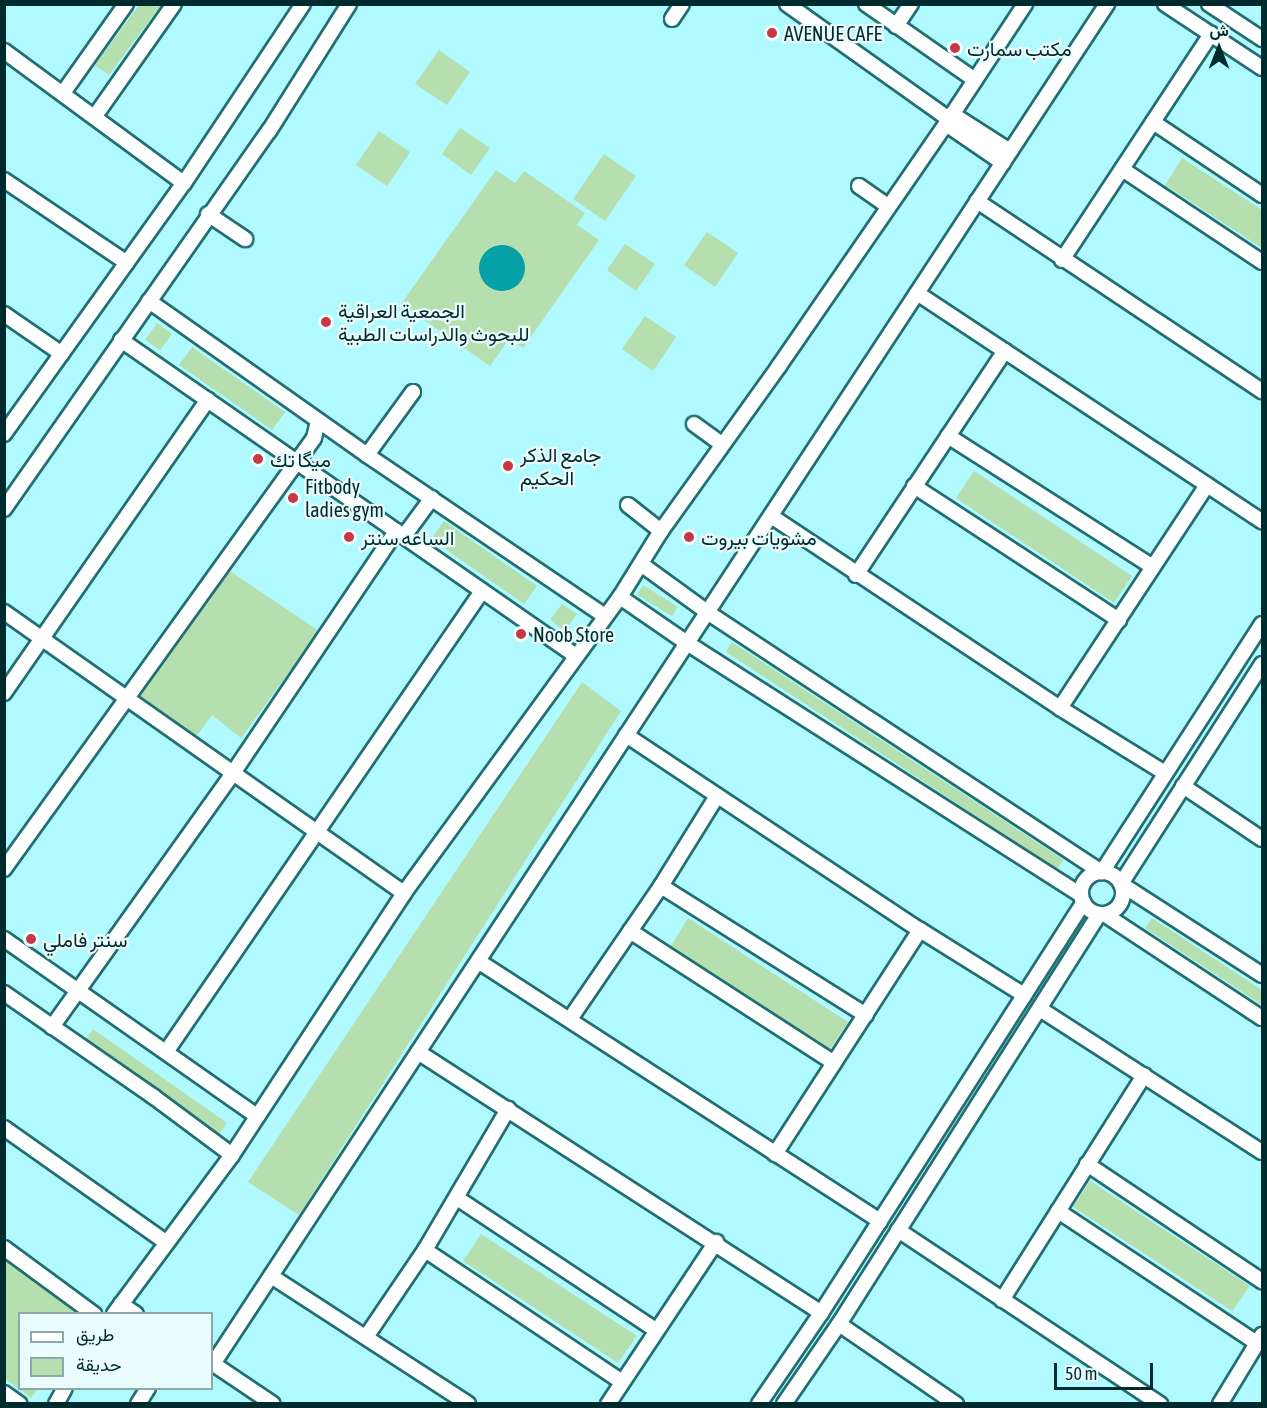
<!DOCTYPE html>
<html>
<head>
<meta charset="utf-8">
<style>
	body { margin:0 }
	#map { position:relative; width:1267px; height:1408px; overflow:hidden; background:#b0faff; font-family:"Asap Condensed",Vazirmatn,sans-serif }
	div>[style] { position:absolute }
	.green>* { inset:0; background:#b5dfae }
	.water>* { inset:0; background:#06a0a7 }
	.round { border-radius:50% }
	.roads { filter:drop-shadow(2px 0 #226f73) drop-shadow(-2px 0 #226f73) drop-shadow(0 2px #226f73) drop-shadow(0 -2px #226f73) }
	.minor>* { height:14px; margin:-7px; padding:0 7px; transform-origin:7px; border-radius:7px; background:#fff }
	.minor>.ring { margin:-7px; padding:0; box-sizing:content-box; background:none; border:14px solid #fff; border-radius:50% }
	.dots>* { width:16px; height:16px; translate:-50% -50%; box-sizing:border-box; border:3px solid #ebfcfd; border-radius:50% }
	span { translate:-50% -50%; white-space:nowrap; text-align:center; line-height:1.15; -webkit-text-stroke:4.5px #ebfcfd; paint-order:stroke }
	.poi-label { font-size:20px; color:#002b2e }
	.left { translate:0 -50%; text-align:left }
	.frame { position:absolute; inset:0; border:6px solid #002b2e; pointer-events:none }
	.legend { position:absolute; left:18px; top:1312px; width:195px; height:78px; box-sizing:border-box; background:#ebfcfd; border:2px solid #8da8aa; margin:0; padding:8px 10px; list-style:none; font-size:18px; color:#002b2e }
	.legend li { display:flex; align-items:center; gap:12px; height:30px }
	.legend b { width:30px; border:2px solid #8da8aa }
	.north { position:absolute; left:1189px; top:18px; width:60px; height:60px; -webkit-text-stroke:4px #ebfcfd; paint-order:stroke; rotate:0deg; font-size:16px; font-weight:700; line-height:24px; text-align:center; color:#002b2e }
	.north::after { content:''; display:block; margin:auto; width:21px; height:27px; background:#002b2e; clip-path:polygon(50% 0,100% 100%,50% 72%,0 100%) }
	.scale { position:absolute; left:1054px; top:1363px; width:99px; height:27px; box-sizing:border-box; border:3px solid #002b2e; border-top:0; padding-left:8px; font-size:18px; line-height:21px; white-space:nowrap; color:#002b2e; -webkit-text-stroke:4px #ebfcfd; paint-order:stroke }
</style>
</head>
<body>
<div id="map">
	<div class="green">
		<i style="clip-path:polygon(139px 5px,161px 5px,109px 75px,95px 65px)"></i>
		<i style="clip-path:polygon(439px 50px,470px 72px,447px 105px,415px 84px)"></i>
		<i style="clip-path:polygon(460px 128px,490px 148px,471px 175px,442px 154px)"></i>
		<i style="clip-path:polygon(379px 131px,410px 152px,387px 186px,356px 165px)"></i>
		<i style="clip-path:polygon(604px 154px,636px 176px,605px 221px,573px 199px)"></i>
		<i style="clip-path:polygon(1182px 158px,1262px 210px,1262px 248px,1165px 185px)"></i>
		<i style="clip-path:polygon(496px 170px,515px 183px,524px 171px,585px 213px,577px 225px,599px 240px,523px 348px,509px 339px,490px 366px,401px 304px)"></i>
		<i style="clip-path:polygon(707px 232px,738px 253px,715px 287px,684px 265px)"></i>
		<i style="clip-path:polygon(625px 244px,655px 264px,636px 291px,607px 270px)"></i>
		<i style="clip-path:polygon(645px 316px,676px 337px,653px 371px,622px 349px)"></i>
		<i style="clip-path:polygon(157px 323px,172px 334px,160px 350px,145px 340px)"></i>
		<i style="clip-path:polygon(192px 347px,285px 412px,272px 430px,179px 365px)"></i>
		<i style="clip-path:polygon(974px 471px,1132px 576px,1114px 603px,956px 498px)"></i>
		<i style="clip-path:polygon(444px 521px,537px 586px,524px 604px,431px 539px)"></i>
		<i style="clip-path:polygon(227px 569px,319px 631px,241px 738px,212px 715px,196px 737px,136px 693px)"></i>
		<i style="clip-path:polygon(643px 585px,678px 607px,672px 616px,637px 595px)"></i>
		<i style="clip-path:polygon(562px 604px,577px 614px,565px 631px,550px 620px)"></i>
		<i style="clip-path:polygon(732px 642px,1064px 860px,1057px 869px,726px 652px)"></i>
		<i style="clip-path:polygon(582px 682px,621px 711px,299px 1215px,248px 1182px)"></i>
		<i style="clip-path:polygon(688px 918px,848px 1022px,830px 1049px,671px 946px)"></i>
		<i style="clip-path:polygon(1152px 918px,1262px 990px,1262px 1005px,1145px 928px)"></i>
		<i style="clip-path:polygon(93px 1029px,227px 1123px,215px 1140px,82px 1045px)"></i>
		<i style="clip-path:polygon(1090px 1181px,1250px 1286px,1232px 1311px,1073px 1207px)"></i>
		<i style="clip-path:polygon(481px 1234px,637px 1336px,618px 1363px,463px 1261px)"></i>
		<i style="clip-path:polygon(5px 1261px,79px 1313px,20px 1314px,20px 1388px,38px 1389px,31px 1398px,5px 1379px)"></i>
	</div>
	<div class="water">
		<i class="round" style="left:479px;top:245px;width:46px;height:46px"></i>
	</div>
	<div class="roads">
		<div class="minor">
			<i style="left:787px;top:4px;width:199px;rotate:35.4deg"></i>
			<i style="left:866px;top:4px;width:133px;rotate:34.9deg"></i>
			<i style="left:1165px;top:4px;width:116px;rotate:33.4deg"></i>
			<i style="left:1209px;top:4px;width:64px;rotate:33.4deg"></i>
			<i style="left:672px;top:19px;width:18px;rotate:-56deg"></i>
			<i style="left:896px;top:26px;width:27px;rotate:-56deg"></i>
			<i style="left:4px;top:51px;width:223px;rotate:36.3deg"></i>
			<i style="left:63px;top:93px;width:109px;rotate:-54.7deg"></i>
			<i style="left:952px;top:114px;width:69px;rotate:32.5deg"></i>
			<i style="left:95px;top:116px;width:137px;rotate:-54.8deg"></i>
			<i style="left:1153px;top:122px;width:131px;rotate:33.8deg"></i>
			<i style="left:946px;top:124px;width:69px;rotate:34.4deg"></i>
			<i style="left:1122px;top:169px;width:168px;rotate:33.6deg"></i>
			<i style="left:4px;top:180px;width:148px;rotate:34deg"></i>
			<i style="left:859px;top:186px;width:35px;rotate:35deg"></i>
			<i style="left:977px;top:201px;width:343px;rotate:33.7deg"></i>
			<i style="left:208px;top:214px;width:45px;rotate:34deg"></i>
			<i style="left:1062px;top:260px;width:271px;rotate:-56.6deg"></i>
			<i style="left:917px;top:293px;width:414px;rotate:33.5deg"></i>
			<i style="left:149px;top:301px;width:267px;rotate:35.2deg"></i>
			<i style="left:367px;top:455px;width:287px;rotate:34.1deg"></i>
			<i style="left:4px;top:314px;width:70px;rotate:34.6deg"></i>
			<i style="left:121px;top:340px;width:554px;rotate:34.78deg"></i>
			<i style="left:694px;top:424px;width:34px;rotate:36deg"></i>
			<i style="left:4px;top:434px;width:309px;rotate:-54.4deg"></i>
			<i style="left:184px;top:183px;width:215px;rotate:-56.4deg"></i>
			<i style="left:948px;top:436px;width:243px;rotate:32.6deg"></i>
			<i style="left:367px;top:455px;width:78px;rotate:-53.9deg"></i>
			<i style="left:914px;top:486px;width:245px;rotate:33.2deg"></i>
			<i style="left:628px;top:505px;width:42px;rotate:38.2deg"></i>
			<i style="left:4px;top:509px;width:462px;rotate:-55deg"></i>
			<i style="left:269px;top:131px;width:150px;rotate:-57.8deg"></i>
			<i style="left:771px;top:516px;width:347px;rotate:33.6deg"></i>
			<i style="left:1060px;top:708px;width:123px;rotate:31.8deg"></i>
			<i style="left:404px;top:536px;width:47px;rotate:-53.6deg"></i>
			<i style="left:641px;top:564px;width:82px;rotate:36deg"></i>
			<i style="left:707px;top:612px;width:473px;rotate:33.4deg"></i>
			<i style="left:1102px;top:872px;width:295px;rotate:-57.2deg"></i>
			<i style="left:856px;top:575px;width:269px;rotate:-56.4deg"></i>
			<i style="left:620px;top:597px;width:81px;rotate:34.5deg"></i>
			<i style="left:687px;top:643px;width:468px;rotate:32.6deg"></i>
			<i style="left:4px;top:612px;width:489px;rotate:35.1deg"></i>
			<i style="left:1262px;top:664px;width:261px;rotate:122.7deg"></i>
			<i style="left:1121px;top:884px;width:168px;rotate:32.8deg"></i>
			<i style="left:4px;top:693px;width:357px;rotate:-55.2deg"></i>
			<i style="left:1060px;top:708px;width:267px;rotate:-56.6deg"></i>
			<i style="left:626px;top:735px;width:353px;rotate:33.6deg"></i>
			<i style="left:920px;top:930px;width:123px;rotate:32deg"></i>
			<i style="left:1183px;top:786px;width:95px;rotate:33.9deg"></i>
			<i style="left:4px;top:869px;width:531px;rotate:-54.27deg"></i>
			<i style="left:314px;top:438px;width:18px;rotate:-77deg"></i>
			<i class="ring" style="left:1081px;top:872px;width:28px;height:28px"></i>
			<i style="left:661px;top:886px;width:242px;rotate:32.2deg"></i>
			<i style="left:1104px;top:914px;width:189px;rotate:33.4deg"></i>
			<i style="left:630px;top:931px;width:243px;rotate:32.9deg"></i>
			<i style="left:4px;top:939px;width:309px;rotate:35deg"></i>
			<i style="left:478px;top:961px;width:479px;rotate:32.9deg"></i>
			<i style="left:4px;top:993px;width:183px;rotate:34.7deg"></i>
			<i style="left:154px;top:1097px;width:97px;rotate:36.6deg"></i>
			<i style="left:1040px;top:1009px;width:264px;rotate:32.8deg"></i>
			<i style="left:570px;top:1019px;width:161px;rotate:-55.6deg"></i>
			<i style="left:661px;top:886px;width:106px;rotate:-58.1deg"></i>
			<i style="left:52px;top:1027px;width:312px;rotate:-54.5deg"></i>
			<i style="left:233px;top:773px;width:292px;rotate:-56deg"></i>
			<i style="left:166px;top:1052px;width:559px;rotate:-55.57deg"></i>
			<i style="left:418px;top:1052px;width:480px;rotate:32.9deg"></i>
			<i style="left:4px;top:1128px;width:199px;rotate:35.2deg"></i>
			<i style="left:775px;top:1154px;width:267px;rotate:-57.1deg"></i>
			<i style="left:1087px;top:1164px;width:211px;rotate:33.8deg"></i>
			<i style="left:457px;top:1198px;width:239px;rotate:33.6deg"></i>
			<i style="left:1058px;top:1211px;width:239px;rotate:33.6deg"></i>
			<i style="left:898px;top:1230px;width:315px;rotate:33.6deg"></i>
			<i style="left:4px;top:1248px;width:112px;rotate:36.3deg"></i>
			<i style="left:425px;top:1250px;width:237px;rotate:33.8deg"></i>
			<i style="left:271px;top:1276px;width:235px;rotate:33deg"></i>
			<i style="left:1002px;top:1300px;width:266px;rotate:-57.7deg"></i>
			<i style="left:121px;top:1304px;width:18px;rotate:34deg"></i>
			<i style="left:114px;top:1314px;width:198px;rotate:-53.4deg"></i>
			<i style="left:232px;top:1155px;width:313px;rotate:-56.7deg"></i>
			<i style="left:404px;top:893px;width:366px;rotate:-53.9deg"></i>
			<i style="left:620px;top:597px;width:78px;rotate:-58.2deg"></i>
			<i style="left:661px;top:531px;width:203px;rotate:-54.4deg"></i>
			<i style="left:779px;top:366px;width:294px;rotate:-55.4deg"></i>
			<i style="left:946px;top:124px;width:144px;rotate:-56.6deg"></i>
			<i style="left:839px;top:1324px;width:142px;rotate:34.4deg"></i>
			<i style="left:366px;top:1337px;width:105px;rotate:-55.9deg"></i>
			<i style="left:425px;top:1250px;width:164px;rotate:-59.5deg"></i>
			<i style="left:212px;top:1363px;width:73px;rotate:33.9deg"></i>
			<i style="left:213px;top:1364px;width:1628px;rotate:-56.68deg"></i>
			<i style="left:4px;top:1393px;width:19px;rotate:35deg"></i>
			<i style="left:56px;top:1404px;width:18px;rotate:-61deg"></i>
			<i style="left:138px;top:1404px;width:19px;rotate:-58deg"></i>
			<i style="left:608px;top:1404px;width:195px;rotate:-56.3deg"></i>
			<i style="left:759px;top:1404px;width:110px;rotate:-55.7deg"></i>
			<i style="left:821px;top:1313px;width:487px;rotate:-57.4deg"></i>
			<i style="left:784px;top:1404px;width:97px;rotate:-55.5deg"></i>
			<i style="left:839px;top:1324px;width:485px;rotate:-57.6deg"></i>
			<i style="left:1220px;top:1404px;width:81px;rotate:-58.7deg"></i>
		</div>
	</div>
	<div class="dots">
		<i style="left:772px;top:33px;background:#c83844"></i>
		<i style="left:955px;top:48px;background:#c83844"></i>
		<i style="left:326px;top:322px;background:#c83844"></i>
		<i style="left:258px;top:459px;background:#c83844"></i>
		<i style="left:508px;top:466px;background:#c83844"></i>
		<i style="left:293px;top:498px;background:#c83844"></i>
		<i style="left:349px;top:537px;background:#c83844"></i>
		<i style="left:689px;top:537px;background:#c83844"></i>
		<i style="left:521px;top:634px;background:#c83844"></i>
		<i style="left:31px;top:939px;background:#c83844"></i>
	</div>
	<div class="poi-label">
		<span class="left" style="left:784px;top:33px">AVENUE CAFE</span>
		<span class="left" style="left:967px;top:48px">مكتب سمارت</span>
		<span class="left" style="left:338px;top:322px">الجمعية العراقية<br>للبحوث والدراسات الطبية</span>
		<span class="left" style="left:520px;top:466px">جامع الذكر<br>الحكيم</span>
		<span class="left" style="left:270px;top:459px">ميگا تك</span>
		<span class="left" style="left:305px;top:498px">Fitbody<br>ladies gym</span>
		<span class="left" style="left:361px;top:537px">الساعه سنتر</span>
		<span class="left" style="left:701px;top:537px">مشويات بيروت</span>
		<span class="left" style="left:533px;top:634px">Noob Store</span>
		<span class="left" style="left:43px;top:939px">سنتر فاملي</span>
	</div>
	<div class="frame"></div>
	<ul class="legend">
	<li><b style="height:8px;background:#fff"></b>طريق</li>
	<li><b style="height:16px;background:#b5dfae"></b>حديقة</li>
	</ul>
	<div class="north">ش</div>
	<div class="scale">50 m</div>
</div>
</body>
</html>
